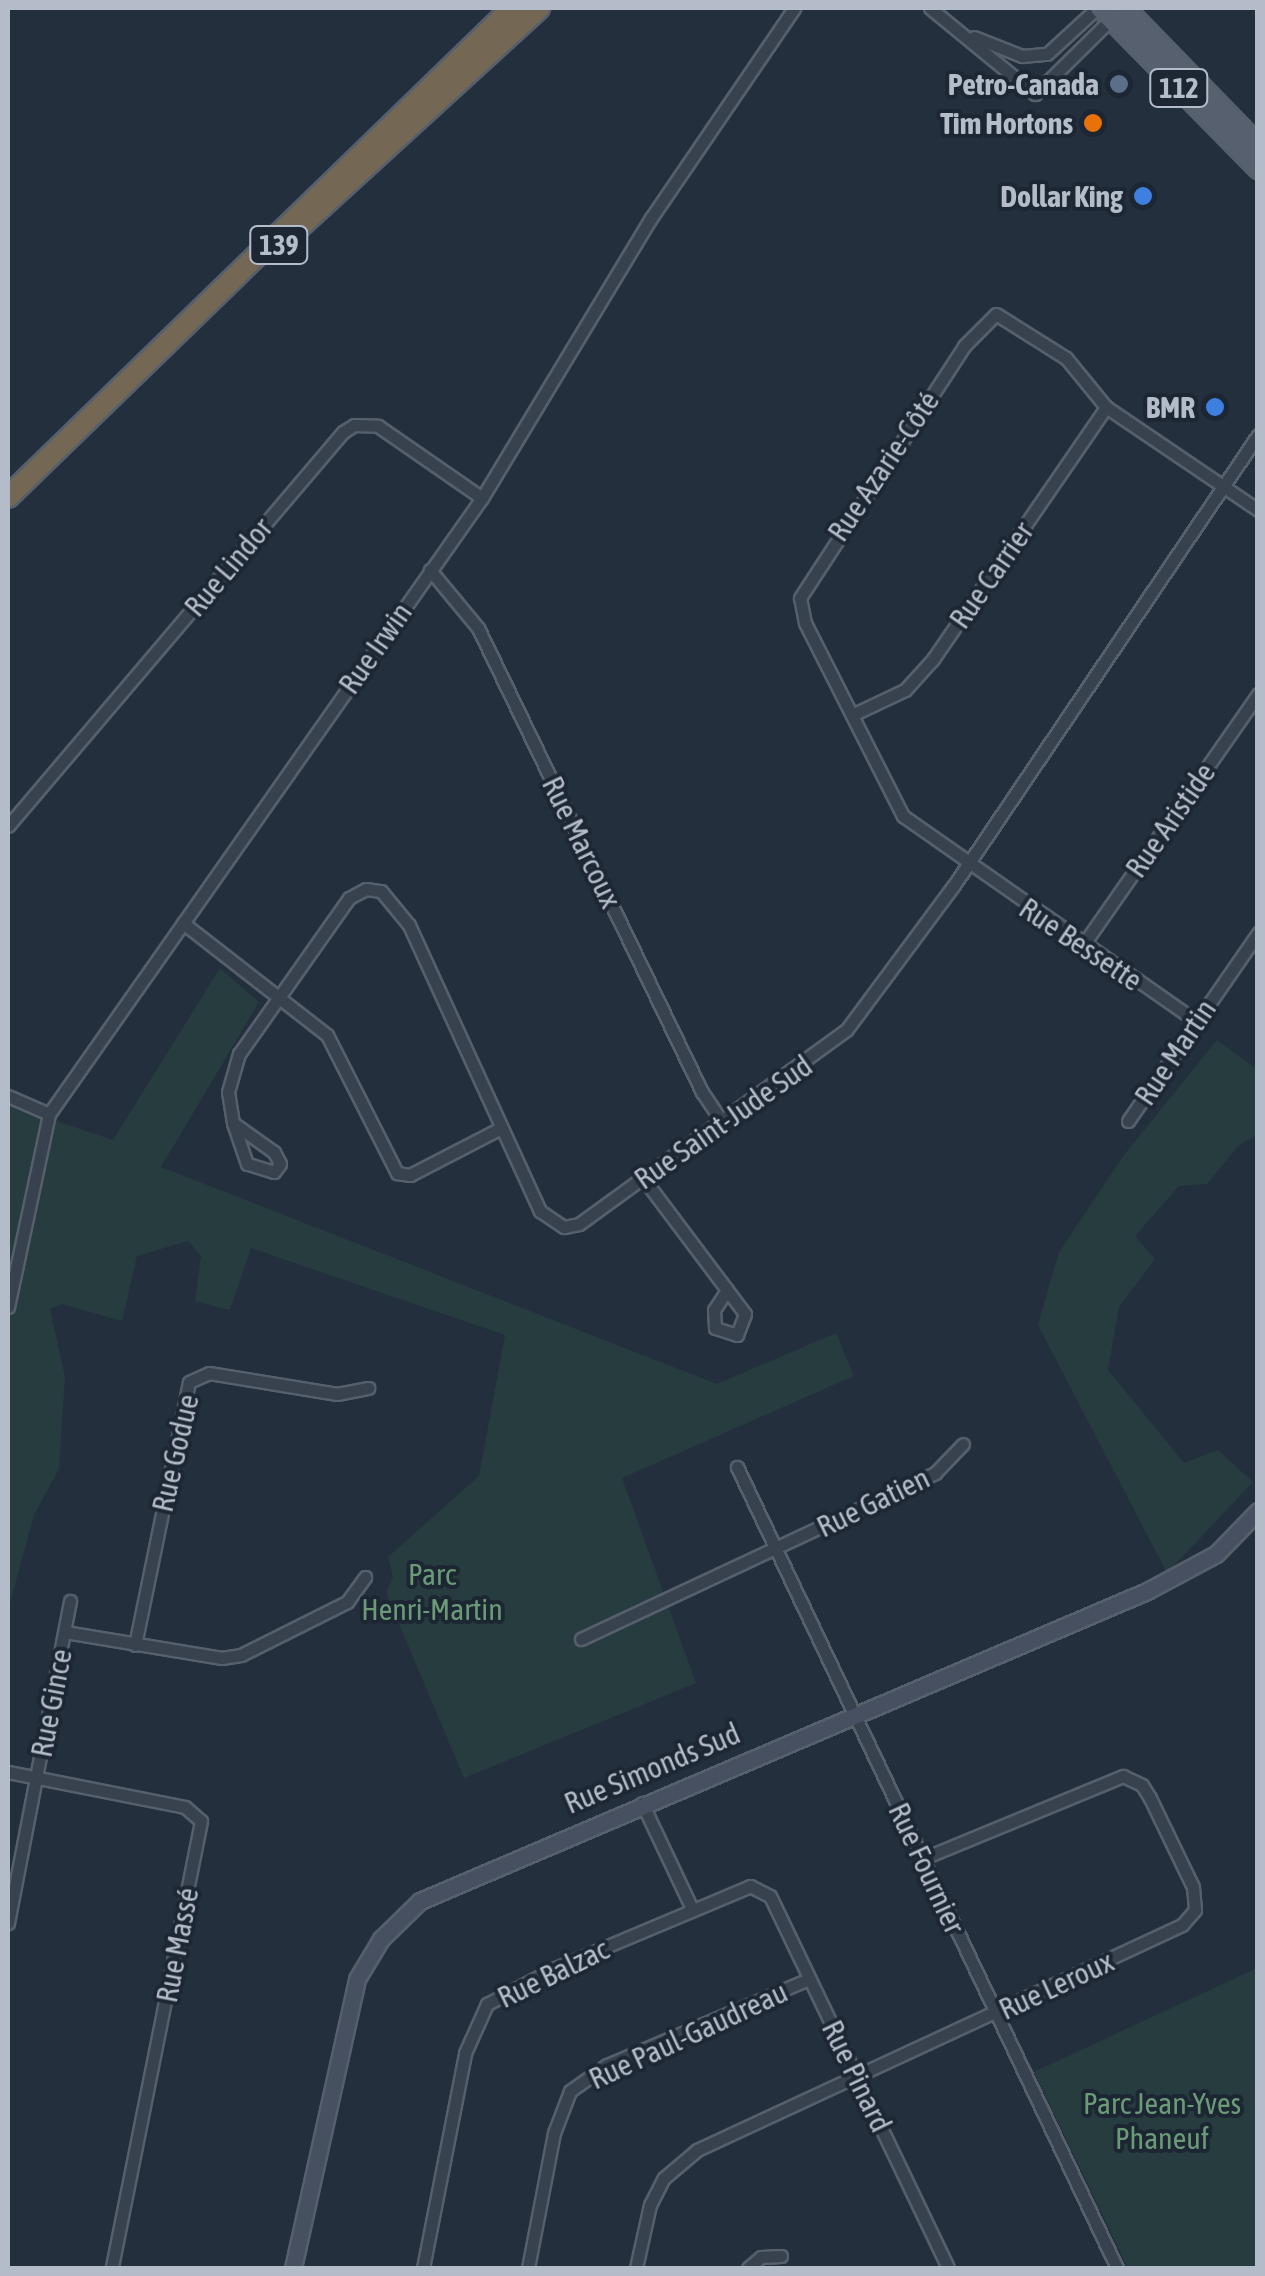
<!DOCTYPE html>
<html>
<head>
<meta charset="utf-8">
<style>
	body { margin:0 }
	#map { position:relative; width:1265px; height:2276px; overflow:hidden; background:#242f3e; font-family:"Asap Condensed",sans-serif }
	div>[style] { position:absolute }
	.green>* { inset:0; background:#263c3f }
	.roads { filter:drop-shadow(2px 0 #565f6c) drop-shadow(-2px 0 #565f6c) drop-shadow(0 2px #565f6c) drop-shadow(0 -2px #565f6c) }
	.street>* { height:11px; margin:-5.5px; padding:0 5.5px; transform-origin:5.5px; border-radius:5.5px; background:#38414e }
	.secondary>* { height:15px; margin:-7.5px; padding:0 7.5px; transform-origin:7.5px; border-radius:7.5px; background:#465061 }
	.primary>* { height:18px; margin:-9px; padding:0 9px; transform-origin:9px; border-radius:9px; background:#56606e }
	.highway>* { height:20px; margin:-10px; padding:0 10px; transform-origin:10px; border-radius:10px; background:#746855 }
	.dots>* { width:28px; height:28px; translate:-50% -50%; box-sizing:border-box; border:5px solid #1d2633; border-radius:50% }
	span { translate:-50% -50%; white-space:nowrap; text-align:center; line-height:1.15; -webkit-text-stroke:8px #1d2633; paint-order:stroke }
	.shield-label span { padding:2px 8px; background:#1d2633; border:2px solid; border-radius:8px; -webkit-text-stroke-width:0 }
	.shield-label { font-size:28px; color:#b4bcc9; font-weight:700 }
	.poi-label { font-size:30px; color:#b4bcc9; font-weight:700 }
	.right { translate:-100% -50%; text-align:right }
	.street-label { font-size:30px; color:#b4bcc9 }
	.park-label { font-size:30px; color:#6b9a76 }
	.frame { position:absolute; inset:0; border:10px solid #b4bcc9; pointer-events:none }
</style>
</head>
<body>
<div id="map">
	<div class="green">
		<i style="clip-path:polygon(220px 968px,259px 1002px,161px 1167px,717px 1384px,836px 1333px,854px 1376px,622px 1478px,696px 1683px,464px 1778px,386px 1593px,393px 1577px,388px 1557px,479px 1476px,505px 1335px,251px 1248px,230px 1310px,195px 1301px,201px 1256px,188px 1241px,137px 1256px,122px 1321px,62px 1304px,50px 1309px,65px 1377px,59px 1469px,34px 1515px,8px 1610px,8px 1105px,113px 1140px)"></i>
		<i style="clip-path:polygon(1217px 1040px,1257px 1069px,1257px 1135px,1239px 1145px,1207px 1184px,1179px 1186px,1135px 1236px,1155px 1259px,1119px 1307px,1108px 1370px,1184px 1463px,1218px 1450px,1253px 1482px,1167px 1573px,1038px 1325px,1059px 1252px,1124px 1155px)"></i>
		<i style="clip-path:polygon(1257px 1968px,1257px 2268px,1128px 2268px,1034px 2072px)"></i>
	</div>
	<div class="roads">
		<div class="street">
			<i style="left:930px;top:8px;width:136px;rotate:39.3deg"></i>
			<i style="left:1035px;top:94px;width:110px;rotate:-44.6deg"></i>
			<i style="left:974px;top:37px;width:52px;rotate:21.6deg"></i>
			<i style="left:1022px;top:56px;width:25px;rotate:-5deg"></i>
			<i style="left:1047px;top:54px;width:68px;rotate:-42.6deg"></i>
			<i style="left:430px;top:570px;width:75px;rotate:50.4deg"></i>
			<i style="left:478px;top:628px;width:515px;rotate:64.23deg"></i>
			<i style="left:702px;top:1092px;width:37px;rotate:56deg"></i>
			<i style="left:852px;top:715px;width:59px;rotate:-25.3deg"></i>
			<i style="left:905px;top:690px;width:42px;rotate:-47.9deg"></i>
			<i style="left:933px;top:659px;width:306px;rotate:-55.5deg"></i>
			<i style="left:8px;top:826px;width:517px;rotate:-49.63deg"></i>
			<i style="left:343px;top:432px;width:13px;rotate:-32deg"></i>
			<i style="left:354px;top:425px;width:24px;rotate:2deg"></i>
			<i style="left:378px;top:426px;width:126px;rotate:34.7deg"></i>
			<i style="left:183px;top:923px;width:182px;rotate:37.9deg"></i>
			<i style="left:327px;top:1035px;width:155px;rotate:63.1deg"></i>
			<i style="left:397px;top:1173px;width:13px;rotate:9deg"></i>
			<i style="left:410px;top:1175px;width:102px;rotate:-27.3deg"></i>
			<i style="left:1083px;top:945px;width:306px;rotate:-55.1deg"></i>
			<i style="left:1196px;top:1021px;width:358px;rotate:-145deg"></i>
			<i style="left:903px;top:816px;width:216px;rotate:-116.9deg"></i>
			<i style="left:805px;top:623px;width:25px;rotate:-101deg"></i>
			<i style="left:800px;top:598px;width:301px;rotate:-56.9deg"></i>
			<i style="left:964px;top:346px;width:45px;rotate:-45deg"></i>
			<i style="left:996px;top:314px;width:83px;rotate:32.2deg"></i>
			<i style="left:1066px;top:358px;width:63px;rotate:50.8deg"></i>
			<i style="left:1106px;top:407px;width:184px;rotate:34.1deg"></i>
			<i style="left:8px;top:1096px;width:45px;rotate:23.7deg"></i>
			<i style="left:1128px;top:1121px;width:229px;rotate:-55.3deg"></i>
			<i style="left:233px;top:1123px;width:50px;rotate:35.3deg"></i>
			<i style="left:274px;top:1152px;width:13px;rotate:63deg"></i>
			<i style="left:280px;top:1164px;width:10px;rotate:127deg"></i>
			<i style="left:274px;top:1172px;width:28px;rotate:-163deg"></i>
			<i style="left:247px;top:1164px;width:43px;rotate:-108.9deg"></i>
			<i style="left:233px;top:1123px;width:31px;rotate:-99deg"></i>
			<i style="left:228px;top:1092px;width:40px;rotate:-74deg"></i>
			<i style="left:239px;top:1054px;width:191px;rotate:-54.8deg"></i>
			<i style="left:349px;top:898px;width:19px;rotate:-28deg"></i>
			<i style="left:366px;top:889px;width:15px;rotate:8deg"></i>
			<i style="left:381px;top:891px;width:44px;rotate:50.5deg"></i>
			<i style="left:409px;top:925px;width:315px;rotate:65.4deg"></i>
			<i style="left:540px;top:1211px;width:29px;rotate:34deg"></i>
			<i style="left:564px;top:1227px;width:15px;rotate:-11deg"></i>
			<i style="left:579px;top:1224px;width:331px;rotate:-36deg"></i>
			<i style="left:847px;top:1029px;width:179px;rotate:-53.4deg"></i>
			<i style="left:954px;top:885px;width:543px;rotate:-55.96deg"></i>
			<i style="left:643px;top:1178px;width:170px;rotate:53.1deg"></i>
			<i style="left:745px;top:1314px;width:22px;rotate:111deg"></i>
			<i style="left:737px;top:1335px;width:23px;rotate:-162deg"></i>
			<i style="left:715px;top:1328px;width:18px;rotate:-93deg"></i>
			<i style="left:714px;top:1310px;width:24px;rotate:-57deg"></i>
			<i style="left:8px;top:1307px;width:197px;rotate:-78deg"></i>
			<i style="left:49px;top:1114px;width:753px;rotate:-54.9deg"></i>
			<i style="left:482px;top:498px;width:327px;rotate:-58.9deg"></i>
			<i style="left:651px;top:218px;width:254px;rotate:-55.7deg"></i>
			<i style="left:737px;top:1467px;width:887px;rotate:64.62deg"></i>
			<i style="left:65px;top:1632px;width:159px;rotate:9.4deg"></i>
			<i style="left:222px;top:1658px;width:19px;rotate:-9deg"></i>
			<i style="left:241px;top:1655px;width:119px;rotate:-26.6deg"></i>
			<i style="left:347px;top:1602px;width:31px;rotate:-54deg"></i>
			<i style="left:581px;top:1639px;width:391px;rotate:-25.1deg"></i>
			<i style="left:935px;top:1473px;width:40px;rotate:-46deg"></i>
			<i style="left:135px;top:1645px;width:268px;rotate:-78.4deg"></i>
			<i style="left:189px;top:1382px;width:22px;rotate:-24deg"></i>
			<i style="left:209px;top:1373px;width:130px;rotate:9.3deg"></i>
			<i style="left:337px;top:1394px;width:32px;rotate:-11deg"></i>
			<i style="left:8px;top:1772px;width:180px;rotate:11.2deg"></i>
			<i style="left:185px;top:1807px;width:21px;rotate:41deg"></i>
			<i style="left:201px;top:1821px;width:456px;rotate:101.3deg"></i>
			<i style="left:642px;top:1803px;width:117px;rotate:64.7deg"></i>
			<i style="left:8px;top:1923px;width:328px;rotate:-79.1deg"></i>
			<i style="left:423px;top:2268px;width:219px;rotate:-78.9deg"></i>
			<i style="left:465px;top:2053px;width:54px;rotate:-65.8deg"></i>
			<i style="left:487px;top:2004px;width:75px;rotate:-27.9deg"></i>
			<i style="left:553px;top:1969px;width:214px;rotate:-22.8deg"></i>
			<i style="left:750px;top:1886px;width:22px;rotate:27deg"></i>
			<i style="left:770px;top:1896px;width:412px;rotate:64.4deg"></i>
			<i style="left:528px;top:2268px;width:137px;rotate:-79.1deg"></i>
			<i style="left:554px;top:2133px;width:45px;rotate:-69.1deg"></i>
			<i style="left:570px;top:2091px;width:45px;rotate:-35.1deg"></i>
			<i style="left:607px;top:2065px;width:220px;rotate:-23.1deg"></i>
			<i style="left:636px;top:2268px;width:65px;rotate:-77.5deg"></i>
			<i style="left:650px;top:2205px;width:30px;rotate:-63deg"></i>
			<i style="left:664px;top:2178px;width:43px;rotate:-40.3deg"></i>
			<i style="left:697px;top:2150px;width:535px;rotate:-24.89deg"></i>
			<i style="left:1182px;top:1925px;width:20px;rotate:-49deg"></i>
			<i style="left:1195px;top:1910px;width:23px;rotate:-95deg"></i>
			<i style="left:1193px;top:1887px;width:99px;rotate:-115.8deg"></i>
			<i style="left:1150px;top:1798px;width:15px;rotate:-122deg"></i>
			<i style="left:1142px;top:1785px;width:21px;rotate:-155deg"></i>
			<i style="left:1123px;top:1776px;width:215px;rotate:157.6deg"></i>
			<i style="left:748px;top:2268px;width:17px;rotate:-40deg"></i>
			<i style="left:761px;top:2257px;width:20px;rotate:-3deg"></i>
		</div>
		<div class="secondary">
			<i style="left:293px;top:2268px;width:296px;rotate:-77.5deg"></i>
			<i style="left:357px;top:1979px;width:47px;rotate:-59deg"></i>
			<i style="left:381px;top:1939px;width:54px;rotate:-44.3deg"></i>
			<i style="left:420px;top:1901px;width:790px;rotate:-23.09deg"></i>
			<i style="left:1147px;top:1591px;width:78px;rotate:-28.2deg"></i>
			<i style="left:1216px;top:1554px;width:60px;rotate:-45.7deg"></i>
		</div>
		<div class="primary">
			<i style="left:1100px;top:8px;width:226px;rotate:45.5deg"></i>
			<i style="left:1125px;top:8px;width:191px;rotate:45.8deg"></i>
		</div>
		<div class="highway">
			<i style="left:294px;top:232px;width:332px;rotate:-42.4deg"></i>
			<i style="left:8px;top:497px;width:702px;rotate:-44.13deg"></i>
		</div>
	</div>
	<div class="dots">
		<i style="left:1119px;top:84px;background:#5c6f8a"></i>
		<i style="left:1093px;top:123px;background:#e8710a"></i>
		<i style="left:1143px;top:196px;background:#3f7fe0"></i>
		<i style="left:1215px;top:407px;background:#3f7fe0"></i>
	</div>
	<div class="shield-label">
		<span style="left:1179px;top:88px">112</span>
		<span style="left:279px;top:245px">139</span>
	</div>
	<div class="poi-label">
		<span class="right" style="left:1099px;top:84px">Petro-Canada</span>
		<span class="right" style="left:1073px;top:123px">Tim Hortons</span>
		<span class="right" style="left:1123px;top:196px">Dollar King</span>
		<span class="right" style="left:1195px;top:407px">BMR</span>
	</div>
	<div class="street-label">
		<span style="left:883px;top:466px;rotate:-56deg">Rue Azarie-Côté</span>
		<span style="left:228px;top:567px;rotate:-50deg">Rue Lindor</span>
		<span style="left:991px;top:575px;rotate:-55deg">Rue Carrier</span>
		<span style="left:375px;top:648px;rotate:-55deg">Rue Irwin</span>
		<span style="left:1170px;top:820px;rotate:-55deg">Rue Aristide</span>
		<span style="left:582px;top:842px;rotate:64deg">Rue Marcoux</span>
		<span style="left:1081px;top:944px;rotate:34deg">Rue Bessette</span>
		<span style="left:1175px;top:1052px;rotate:-56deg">Rue Martin</span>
		<span style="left:723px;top:1122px;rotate:-35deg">Rue Saint-Jude Sud</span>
		<span style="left:175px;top:1453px;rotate:-77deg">Rue Godue</span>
		<span style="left:873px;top:1502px;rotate:-26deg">Rue Gatien</span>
		<span style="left:51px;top:1703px;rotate:-79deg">Rue Gince</span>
		<span style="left:652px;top:1768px;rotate:-23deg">Rue Simonds Sud</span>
		<span style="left:927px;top:1868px;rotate:65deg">Rue Fournier</span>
		<span style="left:177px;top:1945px;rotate:-79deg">Rue Massé</span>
		<span style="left:553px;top:1973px;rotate:-26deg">Rue Balzac</span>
		<span style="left:1056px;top:1985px;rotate:-25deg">Rue Leroux</span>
		<span style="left:688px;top:2035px;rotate:-25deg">Rue Paul-Gaudreau</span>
		<span style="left:857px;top:2076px;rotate:64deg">Rue Pinard</span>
	</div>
	<div class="park-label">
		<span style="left:432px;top:1591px">Parc<br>Henri-Martin</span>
		<span style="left:1162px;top:2120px">Parc Jean-Yves<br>Phaneuf</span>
	</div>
	<div class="frame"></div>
</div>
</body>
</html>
